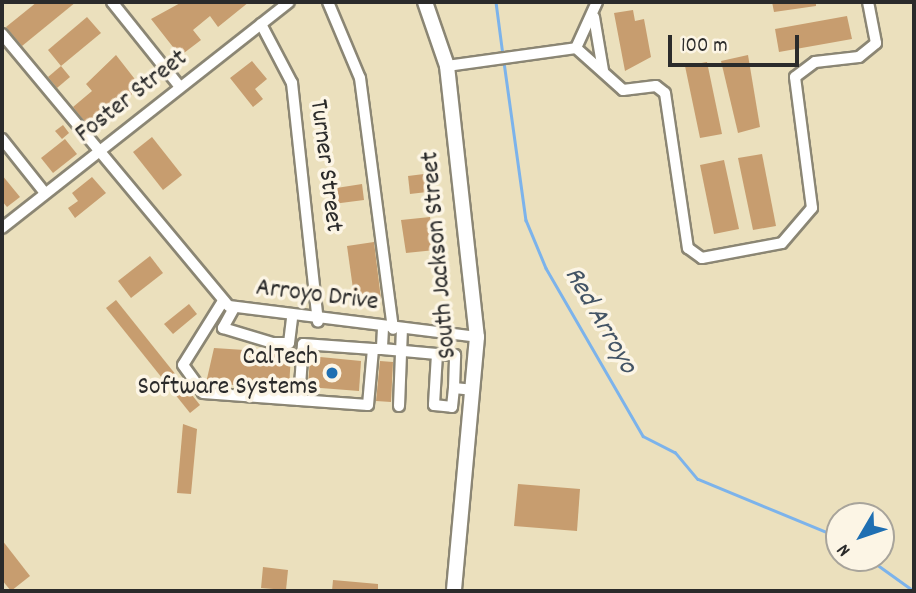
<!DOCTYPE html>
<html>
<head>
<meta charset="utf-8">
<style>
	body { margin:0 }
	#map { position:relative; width:916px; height:593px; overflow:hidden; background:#ebe0bd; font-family:Dekko,sans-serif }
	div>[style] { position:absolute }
	.stream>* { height:2.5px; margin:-1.25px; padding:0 1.25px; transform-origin:1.25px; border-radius:1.25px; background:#7cb3eb }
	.building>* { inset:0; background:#c79d6f }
	.roads { filter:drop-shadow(2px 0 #8b8674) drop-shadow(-2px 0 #8b8674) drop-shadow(0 2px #8b8674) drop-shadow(0 -2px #8b8674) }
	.minor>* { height:10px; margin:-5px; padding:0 5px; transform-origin:5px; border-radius:5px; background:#fff }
	.major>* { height:14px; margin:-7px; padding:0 7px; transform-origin:7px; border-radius:7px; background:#fff }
	.dots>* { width:19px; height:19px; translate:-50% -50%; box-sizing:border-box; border:4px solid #fcf5e5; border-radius:50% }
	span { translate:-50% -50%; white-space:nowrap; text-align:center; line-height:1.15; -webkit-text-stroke:7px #fcf5e5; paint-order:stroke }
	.street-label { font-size:26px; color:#2b2b2b }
	.poi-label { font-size:26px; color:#2b2b2b }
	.right { translate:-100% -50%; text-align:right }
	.water-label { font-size:28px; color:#435465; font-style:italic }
	.frame { position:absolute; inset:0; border:4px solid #2b2b2b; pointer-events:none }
	.north { position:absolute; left:825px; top:502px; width:70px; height:70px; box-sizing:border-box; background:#fcf5e5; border:2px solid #a8a49b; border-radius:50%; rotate:231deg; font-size:19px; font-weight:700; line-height:28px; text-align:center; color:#2b2b2b }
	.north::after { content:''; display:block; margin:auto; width:24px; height:32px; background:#1f6fb2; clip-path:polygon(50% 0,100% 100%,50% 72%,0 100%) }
	.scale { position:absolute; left:668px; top:35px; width:131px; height:32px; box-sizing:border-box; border:4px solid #2b2b2b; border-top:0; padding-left:9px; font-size:21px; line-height:24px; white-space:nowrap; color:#2b2b2b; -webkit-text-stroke:5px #fcf5e5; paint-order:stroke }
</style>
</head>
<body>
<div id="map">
	<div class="stream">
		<i style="left:496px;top:2px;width:53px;rotate:82.5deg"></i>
		<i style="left:504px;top:62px;width:160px;rotate:82.1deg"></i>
		<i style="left:526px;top:220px;width:52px;rotate:67.4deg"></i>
		<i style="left:546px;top:268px;width:194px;rotate:60deg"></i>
		<i style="left:643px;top:436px;width:36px;rotate:27deg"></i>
		<i style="left:675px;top:452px;width:35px;rotate:50deg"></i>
		<i style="left:698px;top:479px;width:152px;rotate:22.4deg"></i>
		<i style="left:868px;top:558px;width:57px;rotate:35.7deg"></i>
	</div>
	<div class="building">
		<i style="clip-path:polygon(37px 2px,76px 2px,22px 46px,6px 27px)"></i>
		<i style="clip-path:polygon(182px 2px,249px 2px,218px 27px,210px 16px,193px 30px,201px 40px,180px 56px,151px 19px)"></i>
		<i style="clip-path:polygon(772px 2px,816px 2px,816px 6px,774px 12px)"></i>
		<i style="clip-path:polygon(633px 10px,635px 21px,644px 19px,651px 57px,625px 71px,614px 13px)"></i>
		<i style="clip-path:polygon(847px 16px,852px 39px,779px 52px,775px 29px)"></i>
		<i style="clip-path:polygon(87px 17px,101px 33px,61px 66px,48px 50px)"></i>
		<i style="clip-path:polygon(116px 55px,141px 87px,90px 128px,73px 107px,92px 91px,86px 84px)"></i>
		<i style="clip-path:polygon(748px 55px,760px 127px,738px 133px,721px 61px)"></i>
		<i style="clip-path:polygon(252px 61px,267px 79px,255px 89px,263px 99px,253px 107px,230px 78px)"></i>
		<i style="clip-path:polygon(707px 62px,722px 134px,700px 138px,685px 66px)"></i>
		<i style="clip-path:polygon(61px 66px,70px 77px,57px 88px,48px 77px)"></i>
		<i style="clip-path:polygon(63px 125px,69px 133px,62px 139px,55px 131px)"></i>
		<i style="clip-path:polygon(152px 137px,182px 175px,163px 190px,133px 152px)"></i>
		<i style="clip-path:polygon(65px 139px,77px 154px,53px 173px,41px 158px)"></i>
		<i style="clip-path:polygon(762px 154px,776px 226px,753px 230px,738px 158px)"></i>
		<i style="clip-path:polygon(724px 160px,739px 229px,714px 234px,700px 165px)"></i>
		<i style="clip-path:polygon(424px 174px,427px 192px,410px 194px,408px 176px)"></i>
		<i style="clip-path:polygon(2px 175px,20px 197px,7px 207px,2px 201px)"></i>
		<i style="clip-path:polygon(92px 177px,106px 193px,75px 218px,68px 208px,78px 201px,72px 193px)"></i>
		<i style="clip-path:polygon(362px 184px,364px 200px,333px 204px,330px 189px)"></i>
		<i style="clip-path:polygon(430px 217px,435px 250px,406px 253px,401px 220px)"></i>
		<i style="clip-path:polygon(374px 242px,381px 299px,355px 303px,347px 246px)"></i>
		<i style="clip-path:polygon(150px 256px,163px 273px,131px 298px,118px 281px)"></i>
		<i style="clip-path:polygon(116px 300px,200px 405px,190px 413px,106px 308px)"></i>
		<i style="clip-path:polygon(189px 304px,197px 314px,173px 334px,164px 324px)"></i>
		<i style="clip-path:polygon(214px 348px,291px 353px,289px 389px,206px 383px)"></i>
		<i style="clip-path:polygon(310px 356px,361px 361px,359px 391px,308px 387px)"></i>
		<i style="clip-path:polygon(380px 361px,393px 362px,391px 402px,376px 401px)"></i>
		<i style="clip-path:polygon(183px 424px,197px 429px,191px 494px,177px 493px)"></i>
		<i style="clip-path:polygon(518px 484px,580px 489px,577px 531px,514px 526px)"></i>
		<i style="clip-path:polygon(2px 540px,30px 576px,11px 591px,2px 580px)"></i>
		<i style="clip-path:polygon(263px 567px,288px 570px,286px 590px,261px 588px)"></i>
		<i style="clip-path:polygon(333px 580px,378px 584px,378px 591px,332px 591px)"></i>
	</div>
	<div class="roads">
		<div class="minor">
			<i style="left:112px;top:2px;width:109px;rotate:51.3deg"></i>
			<i style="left:328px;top:2px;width:82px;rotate:67.2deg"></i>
			<i style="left:360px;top:78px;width:253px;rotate:82.5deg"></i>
			<i style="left:594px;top:17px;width:54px;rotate:80.4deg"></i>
			<i style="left:261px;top:24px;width:67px;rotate:62.3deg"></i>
			<i style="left:292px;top:83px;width:240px;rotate:83.8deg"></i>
			<i style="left:2px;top:34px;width:354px;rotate:50.2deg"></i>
			<i style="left:229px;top:306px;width:250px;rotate:7.1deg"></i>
			<i style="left:576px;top:48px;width:63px;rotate:41.8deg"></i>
			<i style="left:623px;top:90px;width:33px;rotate:-7deg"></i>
			<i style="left:656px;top:86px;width:11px;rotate:38deg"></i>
			<i style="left:665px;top:93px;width:157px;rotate:81.6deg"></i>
			<i style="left:688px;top:248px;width:17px;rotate:36deg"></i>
			<i style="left:702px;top:258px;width:81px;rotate:-10.6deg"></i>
			<i style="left:782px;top:243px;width:46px;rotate:-49.4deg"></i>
			<i style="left:812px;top:208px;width:132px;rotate:-97.4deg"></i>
			<i style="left:795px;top:77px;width:25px;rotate:-37deg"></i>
			<i style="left:815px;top:62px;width:44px;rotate:-6.5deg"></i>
			<i style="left:859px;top:57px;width:22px;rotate:-39deg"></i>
			<i style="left:876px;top:43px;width:42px;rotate:-101deg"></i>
			<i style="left:447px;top:66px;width:130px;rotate:-7.9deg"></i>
			<i style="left:576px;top:48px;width:51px;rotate:-65.5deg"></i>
			<i style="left:2px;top:139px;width:69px;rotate:51.5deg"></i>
			<i style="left:2px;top:228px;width:365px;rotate:-38.2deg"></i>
			<i style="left:223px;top:301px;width:75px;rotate:122deg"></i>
			<i style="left:183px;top:365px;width:34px;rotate:54deg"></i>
			<i style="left:203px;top:393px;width:96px;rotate:4.2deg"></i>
			<i style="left:234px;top:308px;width:23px;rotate:119deg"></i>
			<i style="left:223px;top:328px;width:52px;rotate:16.7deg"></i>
			<i style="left:273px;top:343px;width:16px"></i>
			<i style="left:289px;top:343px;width:25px;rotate:-83deg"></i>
			<i style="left:383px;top:328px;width:21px;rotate:93deg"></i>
			<i style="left:382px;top:349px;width:55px;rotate:5.2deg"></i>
			<i style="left:373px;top:349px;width:70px;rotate:-175.9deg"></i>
			<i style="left:303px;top:344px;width:56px;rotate:94.1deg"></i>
			<i style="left:299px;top:400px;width:69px;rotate:4.1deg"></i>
			<i style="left:368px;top:405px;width:56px;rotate:-84.9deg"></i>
			<i style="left:373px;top:349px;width:9px"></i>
			<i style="left:454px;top:388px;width:33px;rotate:-88deg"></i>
			<i style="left:455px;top:355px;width:18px;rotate:-177deg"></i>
			<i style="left:437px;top:354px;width:51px;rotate:93.4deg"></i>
			<i style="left:434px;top:405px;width:18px;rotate:6deg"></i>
			<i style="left:452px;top:407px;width:19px;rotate:-84deg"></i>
			<i style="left:454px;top:388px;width:20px;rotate:6deg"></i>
			<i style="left:399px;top:406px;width:77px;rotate:-87.8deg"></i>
		</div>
		<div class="major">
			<i style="left:425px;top:2px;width:68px;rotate:71deg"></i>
			<i style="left:447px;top:66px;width:273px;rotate:83.7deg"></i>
			<i style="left:477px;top:337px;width:255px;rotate:95.2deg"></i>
		</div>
	</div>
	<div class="dots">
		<i style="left:332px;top:373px;background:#1f6fb2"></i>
	</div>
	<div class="street-label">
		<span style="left:132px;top:97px;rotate:-38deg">Foster Street</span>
		<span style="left:325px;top:166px;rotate:83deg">Turner Street</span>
		<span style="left:440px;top:255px;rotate:-95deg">South Jackson Street</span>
		<span style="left:317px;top:296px;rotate:7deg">Arroyo Drive</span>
	</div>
	<div class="poi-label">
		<span class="right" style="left:318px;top:373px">CalTech<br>Software Systems</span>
	</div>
	<div class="water-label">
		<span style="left:599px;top:321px;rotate:60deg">Red Arroyo</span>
	</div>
	<div class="frame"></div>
	<div class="north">N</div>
	<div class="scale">100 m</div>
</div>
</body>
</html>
